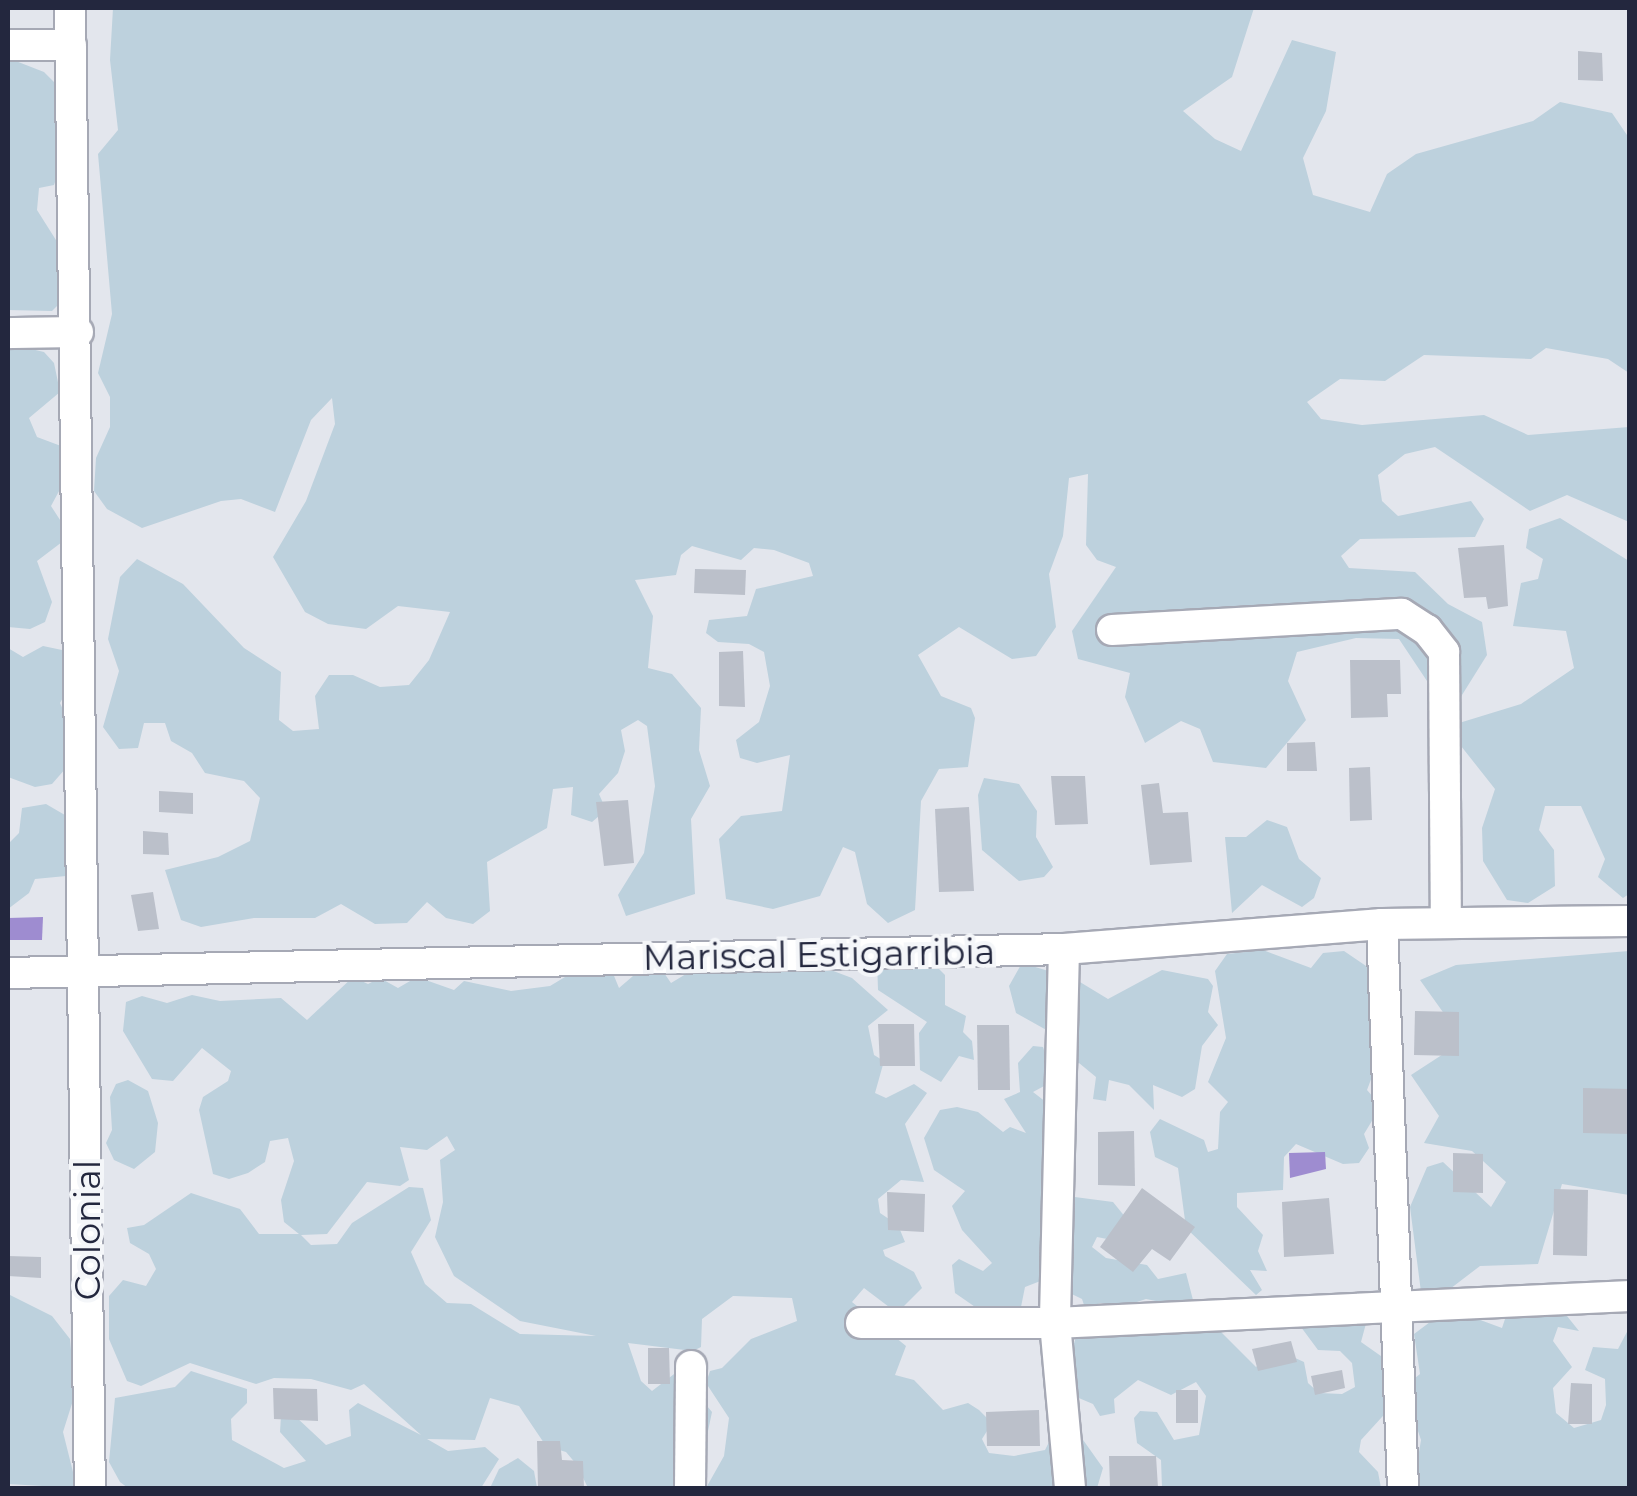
<!DOCTYPE html>
<html>
<head>
<meta charset="utf-8">
<style>
	body { margin:0 }
	#map { position:relative; width:1637px; height:1496px; overflow:hidden; background:#e3e6ed; font-family:Montserrat,sans-serif }
	div>[style] { position:absolute }
	.green>* { inset:0; background:#bdd1dd }
	.water>* { inset:0; background:#9e8cd0 }
	.building>* { inset:0; background:#bbc0ca }
	.roads { filter:drop-shadow(2px 0 #a6a9b5) drop-shadow(-2px 0 #a6a9b5) drop-shadow(0 2px #a6a9b5) drop-shadow(0 -2px #a6a9b5) }
	.minor>* { height:30px; margin:-15px; padding:0 15px; transform-origin:15px; border-radius:15px; background:#fff }
	span { translate:-50% -50%; white-space:nowrap; text-align:center; line-height:1.15; -webkit-text-stroke:8px #f4f6f9; paint-order:stroke }
	.street-label { font-size:35px; color:#23273e }
	.frame { position:absolute; inset:0; border:10px solid #23273e; pointer-events:none }
</style>
</head>
<body>
<div id="map">
	<div class="green">
		<i style="clip-path:polygon(113px 8px,1254px 8px,1232px 77px,1183px 111px,1215px 139px,1241px 151px,1292px 40px,1336px 52px,1326px 111px,1303px 158px,1313px 195px,1370px 212px,1387px 174px,1416px 154px,1533px 121px,1560px 102px,1612px 113px,1629px 138px,1629px 373px,1608px 359px,1546px 348px,1531px 359px,1424px 355px,1385px 381px,1340px 379px,1307px 402px,1321px 419px,1362px 425px,1484px 415px,1528px 435px,1629px 427px,1629px 522px,1567px 495px,1530px 511px,1435px 447px,1405px 454px,1378px 475px,1382px 501px,1398px 516px,1471px 501px,1484px 519px,1475px 537px,1360px 539px,1341px 556px,1349px 568px,1415px 572px,1448px 604px,1482px 622px,1487px 655px,1457px 703px,1429px 684px,1399px 639px,1356px 638px,1297px 652px,1288px 681px,1306px 720px,1266px 768px,1213px 762px,1200px 729px,1181px 721px,1145px 743px,1125px 697px,1130px 673px,1078px 659px,1072px 631px,1116px 567px,1097px 560px,1086px 545px,1088px 474px,1069px 478px,1063px 536px,1049px 574px,1056px 627px,1036px 656px,1012px 659px,959px 627px,918px 655px,941px 696px,971px 708px,975px 718px,968px 767px,939px 769px,921px 801px,915px 910px,888px 923px,867px 904px,855px 852px,843px 847px,820px 896px,773px 909px,726px 899px,719px 839px,741px 816px,782px 811px,790px 755px,757px 763px,740px 758px,736px 740px,759px 722px,770px 686px,764px 652px,749px 644px,718px 642px,706px 633px,709px 620px,747px 616px,756px 589px,813px 576px,809px 563px,774px 550px,754px 548px,741px 560px,692px 546px,681px 555px,676px 575px,635px 580px,653px 616px,648px 668px,672px 674px,701px 708px,699px 750px,710px 786px,691px 819px,695px 894px,626px 916px,618px 895px,644px 853px,655px 786px,647px 726px,638px 720px,621px 730px,625px 751px,618px 773px,599px 794px,606px 810px,592px 822px,571px 815px,573px 787px,553px 789px,547px 828px,487px 862px,490px 911px,473px 924px,446px 918px,427px 902px,407px 923px,375px 924px,341px 904px,315px 918px,254px 918px,201px 927px,181px 920px,165px 870px,218px 857px,250px 841px,260px 798px,244px 781px,205px 773px,192px 753px,171px 741px,165px 723px,144px 723px,138px 748px,119px 749px,103px 727px,119px 671px,108px 639px,120px 577px,137px 559px,183px 584px,244px 648px,281px 672px,279px 720px,293px 731px,319px 729px,315px 696px,329px 675px,353px 675px,380px 687px,409px 685px,429px 660px,450px 612px,398px 606px,366px 629px,328px 624px,305px 612px,273px 557px,306px 501px,335px 424px,332px 398px,311px 420px,275px 512px,241px 499px,221px 501px,142px 528px,107px 509px,94px 491px,96px 458px,110px 427px,110px 397px,98px 373px,112px 314px,98px 154px,118px 130px,110px 60px)"></i>
		<i style="clip-path:polygon(8px 58px,44px 72px,59px 87px,63px 106px,55px 128px,59px 170px,54px 185px,39px 188px,37px 210px,61px 248px,60px 303px,52px 311px,8px 310px)"></i>
		<i style="clip-path:polygon(14px 345px,44px 352px,54px 363px,60px 392px,29px 418px,37px 437px,61px 446px,65px 480px,51px 506px,62px 523px,62px 542px,37px 561px,52px 602px,45px 622px,30px 629px,8px 627px,8px 350px)"></i>
		<i style="clip-path:polygon(1560px 518px,1629px 561px,1629px 894px,1623px 898px,1598px 877px,1605px 859px,1581px 806px,1545px 806px,1539px 830px,1554px 850px,1555px 886px,1528px 903px,1507px 900px,1483px 861px,1482px 828px,1495px 789px,1446px 727px,1521px 704px,1574px 668px,1566px 631px,1513px 626px,1521px 583px,1538px 579px,1543px 559px,1526px 548px,1529px 529px)"></i>
		<i style="clip-path:polygon(43px 646px,62px 650px,69px 687px,60px 703px,68px 721px,66px 768px,52px 784px,35px 787px,8px 777px,8px 648px,23px 657px)"></i>
		<i style="clip-path:polygon(984px 778px,1019px 784px,1037px 811px,1036px 837px,1053px 867px,1044px 877px,1019px 881px,982px 850px,978px 795px)"></i>
		<i style="clip-path:polygon(46px 804px,70px 818px,73px 866px,66px 876px,35px 879px,29px 893px,8px 909px,8px 844px,19px 833px,22px 808px)"></i>
		<i style="clip-path:polygon(1267px 820px,1287px 827px,1299px 859px,1321px 878px,1314px 898px,1302px 907px,1262px 885px,1232px 913px,1225px 837px,1246px 837px)"></i>
		<i style="clip-path:polygon(1263px 950px,1311px 968px,1323px 953px,1344px 951px,1369px 968px,1379px 1044px,1370px 1051px,1373px 1074px,1367px 1090px,1381px 1106px,1364px 1134px,1369px 1148px,1359px 1163px,1343px 1164px,1296px 1144px,1284px 1157px,1283px 1190px,1237px 1193px,1237px 1207px,1263px 1235px,1258px 1251px,1267px 1271px,1250px 1270px,1262px 1290px,1256px 1295px,1186px 1228px,1178px 1168px,1155px 1157px,1150px 1132px,1160px 1119px,1204px 1140px,1208px 1152px,1218px 1149px,1220px 1112px,1228px 1102px,1208px 1082px,1226px 1038px,1215px 971px,1227px 954px)"></i>
		<i style="clip-path:polygon(1629px 951px,1629px 1195px,1562px 1184px,1538px 1264px,1480px 1266px,1442px 1295px,1421px 1292px,1410px 1207px,1427px 1167px,1443px 1162px,1491px 1207px,1506px 1182px,1472px 1151px,1424px 1143px,1439px 1116px,1411px 1075px,1451px 1049px,1455px 1029px,1420px 980px,1456px 965px)"></i>
		<i style="clip-path:polygon(877px 960px,937px 967px,945px 975px,945px 1005px,966px 1016px,963px 1032px,972px 1041px,974px 1060px,959px 1056px,941px 1082px,920px 1070px,919px 1033px,927px 1022px,878px 990px)"></i>
		<i style="clip-path:polygon(1022px 963px,1075px 979px,1108px 999px,1162px 970px,1208px 979px,1213px 986px,1208px 1012px,1218px 1025px,1202px 1046px,1195px 1089px,1182px 1097px,1153px 1085px,1154px 1110px,1129px 1085px,1109px 1080px,1106px 1101px,1093px 1099px,1096px 1077px,1079px 1063px,1071px 1065px,1050px 1032px,1016px 1013px,1009px 986px)"></i>
		<i style="clip-path:polygon(evenodd,743px 968px,828px 969px,852px 978px,888px 1010px,868px 1026px,874px 1055px,884px 1061px,875px 1093px,886px 1098px,914px 1084px,927px 1093px,905px 1124px,924px 1182px,901px 1180px,878px 1199px,880px 1213px,898px 1225px,905px 1242px,883px 1250px,885px 1256px,914px 1272px,922px 1288px,897px 1313px,864px 1288px,852px 1302px,906px 1346px,895px 1375px,914px 1380px,943px 1410px,968px 1403px,979px 1410px,992px 1423px,982px 1439px,989px 1453px,1014px 1456px,1045px 1450px,1052px 1436px,1081px 1437px,1103px 1468px,1097px 1488px,706px 1488px,724px 1456px,729px 1418px,706px 1383px,710px 1371px,722px 1368px,751px 1339px,797px 1321px,792px 1298px,733px 1296px,702px 1319px,701px 1347px,693px 1351px,628px 1343px,641px 1381px,652px 1391px,678px 1371px,712px 1412px,696px 1488px,588px 1488px,577px 1465px,566px 1452px,546px 1446px,519px 1406px,490px 1398px,475px 1440px,427px 1439px,448px 1451px,485px 1447px,499px 1459px,481px 1488px,128px 1488px,120px 1482px,109px 1462px,115px 1398px,175px 1387px,191px 1371px,247px 1389px,247px 1403px,231px 1419px,232px 1440px,284px 1468px,306px 1461px,280px 1432px,281px 1416px,296px 1417px,326px 1445px,351px 1436px,349px 1410px,358px 1403px,421px 1435px,364px 1384px,351px 1390px,311px 1379px,274px 1378px,256px 1384px,190px 1363px,141px 1386px,127px 1381px,109px 1339px,109px 1296px,123px 1280px,146px 1286px,156px 1269px,149px 1254px,130px 1243px,127px 1228px,144px 1225px,191px 1193px,240px 1209px,259px 1234px,299px 1234px,284px 1222px,281px 1200px,294px 1161px,288px 1138px,270px 1141px,265px 1162px,248px 1173px,229px 1179px,213px 1174px,199px 1110px,203px 1097px,228px 1081px,231px 1071px,202px 1048px,173px 1081px,152px 1079px,123px 1031px,126px 1002px,142px 996px,167px 1003px,192px 995px,220px 1001px,281px 998px,307px 1020px,353px 977px,368px 984px,380px 978px,398px 988px,417px 977px,454px 990px,464px 981px,511px 991px,550px 986px,575px 971px,612px 971px,619px 988px,640px 970px,662px 970px,671px 983px,691px 971px,743px 968px,447px 1136px,455px 1150px,440px 1160px,443px 1202px,435px 1237px,454px 1276px,520px 1321px,596px 1336px,520px 1334px,471px 1304px,447px 1303px,425px 1284px,411px 1252px,431px 1220px,423px 1188px,409px 1187px,352px 1223px,337px 1244px,311px 1245px,301px 1235px,327px 1234px,367px 1182px,400px 1186px,409px 1180px,400px 1147px,427px 1150px,447px 1136px)"></i>
		<i style="clip-path:polygon(1033px 1046px,1043px 1047px,1048px 1062px,1046px 1085px,1033px 1092px,1051px 1106px,1045px 1178px,1067px 1196px,1113px 1202px,1126px 1218px,1112px 1240px,1097px 1237px,1092px 1247px,1106px 1258px,1147px 1265px,1158px 1279px,1186px 1273px,1193px 1300px,1181px 1306px,1146px 1299px,1137px 1302px,1140px 1310px,1101px 1303px,1085px 1308px,1082px 1299px,1043px 1280px,1025px 1287px,1021px 1307px,981px 1311px,955px 1293px,952px 1265px,959px 1259px,983px 1271px,992px 1263px,962px 1230px,952px 1206px,965px 1191px,934px 1170px,924px 1138px,940px 1110px,957px 1107px,978px 1112px,1003px 1132px,1010px 1127px,1026px 1133px,1004px 1099px,1020px 1092px,1018px 1063px)"></i>
		<i style="clip-path:polygon(128px 1080px,148px 1091px,158px 1123px,155px 1152px,134px 1169px,114px 1160px,106px 1143px,112px 1130px,110px 1097px,116px 1084px)"></i>
		<i style="clip-path:polygon(8px 1294px,52px 1316px,70px 1339px,75px 1394px,63px 1432px,77px 1488px,8px 1484px)"></i>
		<i style="clip-path:polygon(1563px 1311px,1579px 1331px,1558px 1327px,1553px 1341px,1572px 1367px,1553px 1388px,1556px 1413px,1574px 1428px,1601px 1420px,1606px 1405px,1605px 1379px,1585px 1370px,1593px 1347px,1618px 1349px,1629px 1328px,1629px 1488px,1413px 1488px,1421px 1440px,1410px 1407px,1409px 1383px,1420px 1374px,1414px 1334px,1430px 1322px,1464px 1314px,1502px 1328px,1506px 1316px)"></i>
		<i style="clip-path:polygon(1368px 1316px,1361px 1342px,1388px 1361px,1392px 1406px,1361px 1440px,1359px 1452px,1378px 1472px,1381px 1488px,1162px 1488px,1161px 1460px,1137px 1443px,1134px 1418px,1140px 1411px,1157px 1412px,1174px 1440px,1199px 1435px,1206px 1396px,1196px 1382px,1171px 1395px,1138px 1380px,1114px 1399px,1115px 1413px,1100px 1416px,1093px 1404px,1074px 1396px,1069px 1360px,1076px 1337px,1217px 1328px,1256px 1367px,1265px 1359px,1293px 1357px,1304px 1362px,1308px 1383px,1319px 1393px,1342px 1394px,1355px 1387px,1352px 1363px,1340px 1351px,1318px 1350px,1298px 1323px)"></i>
		<i style="clip-path:polygon(518px 1458px,534px 1471px,537px 1488px,490px 1488px,499px 1469px)"></i>
	</div>
	<div class="water">
		<i style="clip-path:polygon(43px 917px,42px 940px,8px 940px,8px 918px)"></i>
		<i style="clip-path:polygon(1325px 1152px,1326px 1169px,1290px 1178px,1289px 1153px)"></i>
	</div>
	<div class="building">
		<i style="clip-path:polygon(1578px 51px,1602px 53px,1603px 81px,1578px 80px)"></i>
		<i style="clip-path:polygon(1504px 545px,1508px 606px,1488px 609px,1486px 597px,1464px 598px,1458px 548px)"></i>
		<i style="clip-path:polygon(695px 569px,746px 570px,745px 595px,694px 593px)"></i>
		<i style="clip-path:polygon(743px 651px,745px 707px,719px 706px,719px 652px)"></i>
		<i style="clip-path:polygon(1350px 660px,1400px 660px,1401px 694px,1387px 694px,1388px 717px,1351px 718px)"></i>
		<i style="clip-path:polygon(1315px 742px,1317px 771px,1287px 771px,1287px 743px)"></i>
		<i style="clip-path:polygon(1370px 767px,1372px 820px,1350px 821px,1349px 768px)"></i>
		<i style="clip-path:polygon(1051px 776px,1085px 776px,1088px 824px,1055px 825px)"></i>
		<i style="clip-path:polygon(1159px 783px,1163px 813px,1188px 812px,1192px 862px,1150px 865px,1141px 785px)"></i>
		<i style="clip-path:polygon(159px 791px,193px 793px,193px 814px,159px 812px)"></i>
		<i style="clip-path:polygon(628px 800px,634px 863px,604px 866px,596px 802px)"></i>
		<i style="clip-path:polygon(969px 807px,974px 891px,939px 892px,935px 809px)"></i>
		<i style="clip-path:polygon(143px 831px,168px 833px,169px 855px,143px 854px)"></i>
		<i style="clip-path:polygon(153px 892px,159px 929px,138px 931px,131px 895px)"></i>
		<i style="clip-path:polygon(1415px 1011px,1459px 1012px,1459px 1056px,1414px 1055px)"></i>
		<i style="clip-path:polygon(878px 1024px,914px 1024px,915px 1066px,880px 1066px)"></i>
		<i style="clip-path:polygon(977px 1025px,1009px 1025px,1010px 1090px,978px 1090px)"></i>
		<i style="clip-path:polygon(1583px 1088px,1630px 1089px,1630px 1134px,1583px 1133px)"></i>
		<i style="clip-path:polygon(1134px 1131px,1135px 1186px,1098px 1185px,1098px 1132px)"></i>
		<i style="clip-path:polygon(1453px 1153px,1483px 1154px,1483px 1193px,1453px 1192px)"></i>
		<i style="clip-path:polygon(1142px 1188px,1195px 1227px,1170px 1261px,1152px 1249px,1133px 1272px,1100px 1247px)"></i>
		<i style="clip-path:polygon(1554px 1189px,1588px 1190px,1587px 1256px,1553px 1255px)"></i>
		<i style="clip-path:polygon(887px 1192px,925px 1194px,924px 1232px,888px 1230px)"></i>
		<i style="clip-path:polygon(1329px 1198px,1334px 1254px,1284px 1257px,1282px 1202px)"></i>
		<i style="clip-path:polygon(8px 1256px,41px 1257px,41px 1278px,8px 1276px)"></i>
		<i style="clip-path:polygon(1291px 1341px,1297px 1362px,1258px 1371px,1252px 1349px)"></i>
		<i style="clip-path:polygon(648px 1348px,669px 1348px,670px 1384px,648px 1384px)"></i>
		<i style="clip-path:polygon(1342px 1370px,1345px 1388px,1315px 1395px,1311px 1376px)"></i>
		<i style="clip-path:polygon(1571px 1383px,1592px 1384px,1592px 1424px,1568px 1424px)"></i>
		<i style="clip-path:polygon(273px 1388px,317px 1389px,318px 1421px,274px 1419px)"></i>
		<i style="clip-path:polygon(1176px 1390px,1198px 1390px,1198px 1423px,1176px 1423px)"></i>
		<i style="clip-path:polygon(1039px 1410px,1040px 1446px,987px 1446px,986px 1412px)"></i>
		<i style="clip-path:polygon(537px 1441px,560px 1441px,562px 1460px,583px 1461px,584px 1488px,538px 1488px)"></i>
		<i style="clip-path:polygon(1109px 1456px,1156px 1456px,1158px 1488px,1110px 1488px)"></i>
	</div>
	<div class="roads">
		<div class="minor">
			<i style="left:70px;top:8px;width:1480px;rotate:89.23deg"></i>
			<i style="left:8px;top:45px;width:63px"></i>
			<i style="left:8px;top:333px;width:70px;rotate:-0.8deg"></i>
			<i style="left:1112px;top:630px;width:290px;rotate:-3.2deg"></i>
			<i style="left:1402px;top:614px;width:30px;rotate:33deg"></i>
			<i style="left:1427px;top:630px;width:28px;rotate:52deg"></i>
			<i style="left:1444px;top:652px;width:271px;rotate:89.6deg"></i>
			<i style="left:1382px;top:924px;width:564px;rotate:87.87deg"></i>
			<i style="left:1064px;top:949px;width:374px;rotate:91.4deg"></i>
			<i style="left:1055px;top:1323px;width:166px;rotate:84.8deg"></i>
			<i style="left:8px;top:973px;width:1056px;rotate:-1.3deg"></i>
			<i style="left:1064px;top:949px;width:319px;rotate:-4.5deg"></i>
			<i style="left:1382px;top:924px;width:248px;rotate:-0.7deg"></i>
			<i style="left:861px;top:1323px;width:194px"></i>
			<i style="left:1055px;top:1323px;width:576px;rotate:-2.69deg"></i>
			<i style="left:690px;top:1488px;width:122px;rotate:-89.5deg"></i>
		</div>
	</div>
	<div class="street-label">
		<span style="left:819px;top:955px;rotate:-1deg">Mariscal Estigarribia</span>
		<span style="left:88px;top:1230px;rotate:-90deg">Colonial</span>
	</div>
	<div class="frame"></div>
</div>
</body>
</html>
